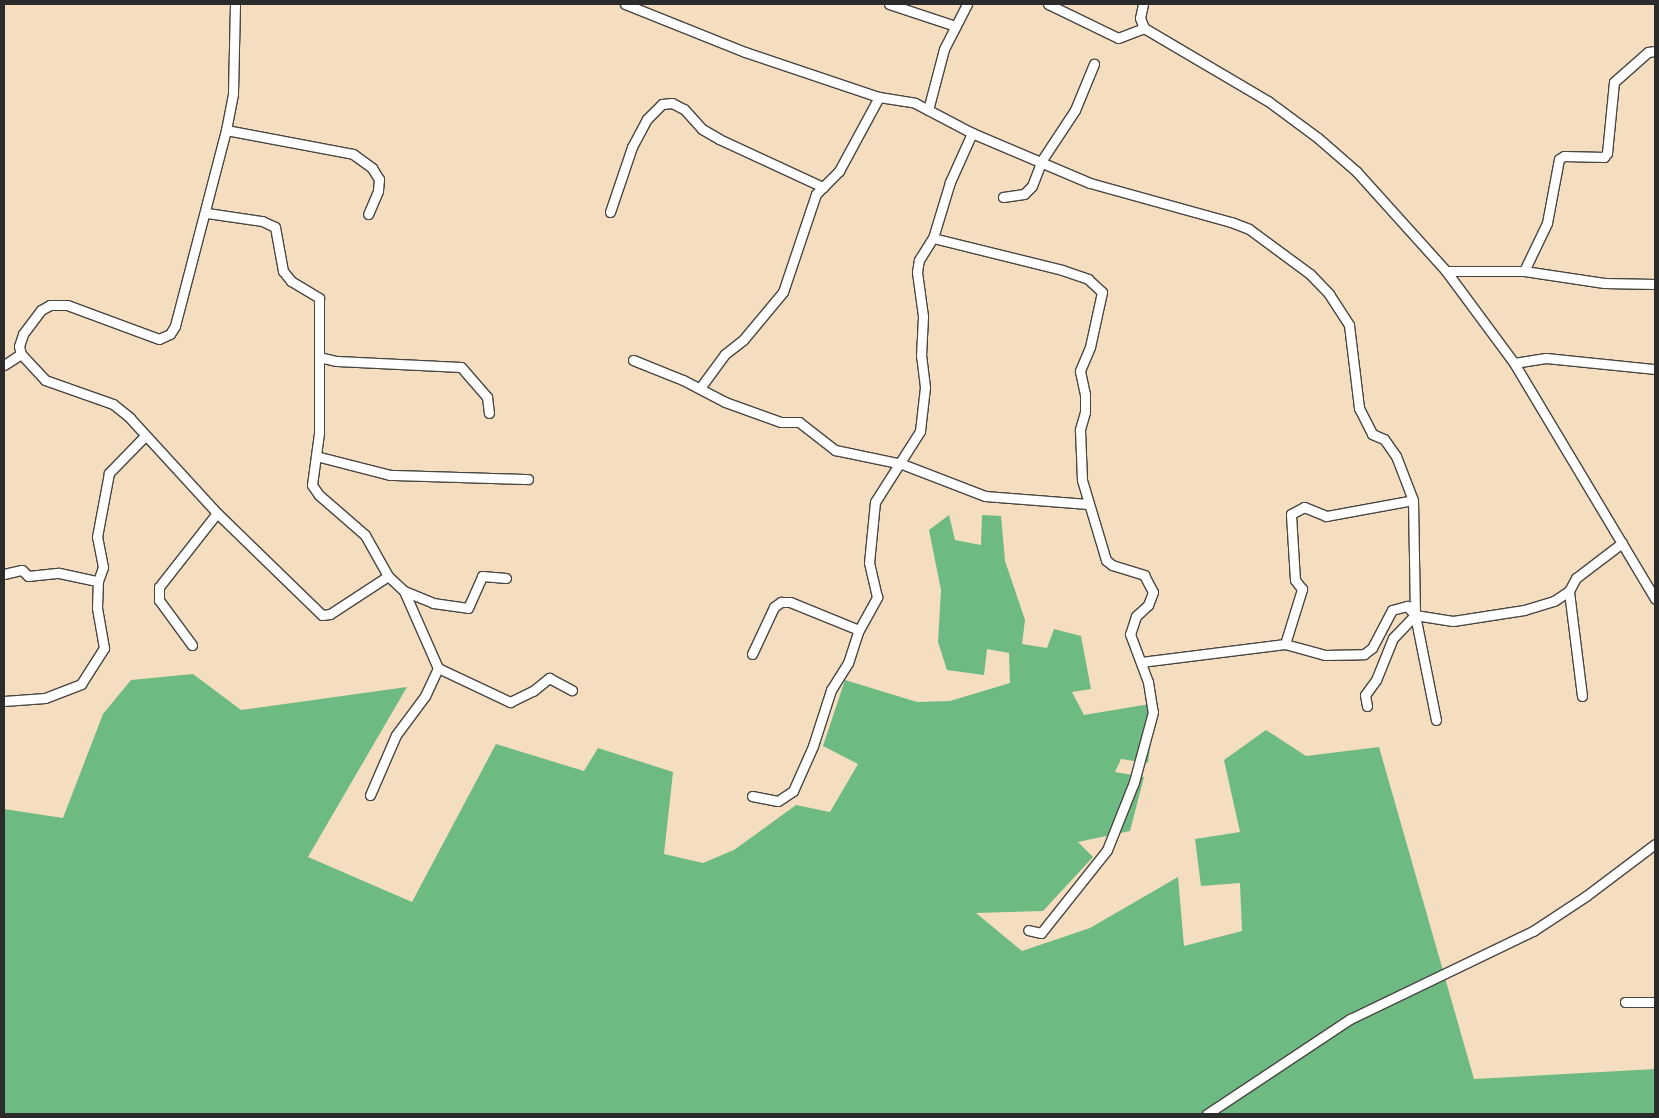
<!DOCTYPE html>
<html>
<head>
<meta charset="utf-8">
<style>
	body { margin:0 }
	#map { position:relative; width:1659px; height:1118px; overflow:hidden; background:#f5ddc0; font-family:"EB Garamond",serif }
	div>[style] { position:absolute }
	.forest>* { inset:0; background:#6eba83 }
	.roads { filter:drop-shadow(1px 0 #494641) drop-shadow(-1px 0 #494641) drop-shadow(0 1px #494641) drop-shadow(0 -1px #494641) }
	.minor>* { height:9px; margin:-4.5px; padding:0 4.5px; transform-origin:4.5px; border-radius:4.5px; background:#fff }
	span { translate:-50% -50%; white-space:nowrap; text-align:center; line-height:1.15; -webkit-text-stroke:4.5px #fcf5e5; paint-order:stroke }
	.frame { position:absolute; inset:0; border:5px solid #2b2b2b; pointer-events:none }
</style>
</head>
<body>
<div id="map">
	<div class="forest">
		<i style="clip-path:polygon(949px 515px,955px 540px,981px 545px,982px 515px,1001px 516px,1005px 561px,1025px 620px,1022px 644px,1047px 648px,1054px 629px,1081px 636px,1091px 689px,1072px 692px,1084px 715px,1156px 703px,1148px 763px,1121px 759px,1115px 772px,1144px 777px,1130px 831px,1078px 842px,1093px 857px,1043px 911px,976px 913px,1022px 951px,1090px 928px,1178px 877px,1184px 946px,1242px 931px,1240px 883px,1201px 886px,1195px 839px,1240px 832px,1224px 760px,1266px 730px,1306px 756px,1379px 747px,1474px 1079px,1655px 1069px,1655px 1114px,4px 1114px,4px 809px,63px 818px,103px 714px,131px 680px,193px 674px,241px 710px,407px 687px,308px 857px,412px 902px,496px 744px,584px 771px,598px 748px,673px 772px,664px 854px,703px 863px,734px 850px,796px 805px,830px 812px,858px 764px,823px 746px,845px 680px,917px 702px,950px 701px,1010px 683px,1009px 653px,987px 649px,984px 675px,947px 670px,938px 642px,941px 590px,929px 530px)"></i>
	</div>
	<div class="roads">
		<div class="minor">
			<i style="left:235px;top:4px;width:90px;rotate:91.3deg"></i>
			<i style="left:233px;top:94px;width:37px;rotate:101deg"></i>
			<i style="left:226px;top:130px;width:203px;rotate:104.6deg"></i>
			<i style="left:175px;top:326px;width:9px;rotate:122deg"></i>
			<i style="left:170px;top:334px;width:12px;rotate:156deg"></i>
			<i style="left:159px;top:339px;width:98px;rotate:-159.7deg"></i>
			<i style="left:67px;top:305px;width:17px;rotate:180deg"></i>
			<i style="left:50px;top:305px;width:10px;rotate:151deg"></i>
			<i style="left:41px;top:310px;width:30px;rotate:127deg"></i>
			<i style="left:23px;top:334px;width:13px;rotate:108deg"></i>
			<i style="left:19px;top:346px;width:8px;rotate:76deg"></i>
			<i style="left:21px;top:354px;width:35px;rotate:47deg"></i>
			<i style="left:45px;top:380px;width:72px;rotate:19.4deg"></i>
			<i style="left:113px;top:404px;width:22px;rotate:39deg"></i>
			<i style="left:130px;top:418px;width:129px;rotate:47.5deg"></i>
			<i style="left:217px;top:513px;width:146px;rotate:44.2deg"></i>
			<i style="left:322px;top:615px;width:8px;rotate:-7deg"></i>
			<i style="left:330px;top:614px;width:69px;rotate:-33.2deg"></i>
			<i style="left:388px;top:576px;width:22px;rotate:43deg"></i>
			<i style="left:404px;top:591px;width:31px;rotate:22deg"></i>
			<i style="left:433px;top:603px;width:35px;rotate:8deg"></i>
			<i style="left:468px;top:608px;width:35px;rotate:-66deg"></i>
			<i style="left:482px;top:576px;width:24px;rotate:5deg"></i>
			<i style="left:625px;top:4px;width:129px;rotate:21.8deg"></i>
			<i style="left:745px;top:52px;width:141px;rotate:18.6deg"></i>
			<i style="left:879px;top:97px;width:36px;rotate:9deg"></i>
			<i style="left:915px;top:103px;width:64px;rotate:27.8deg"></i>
			<i style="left:972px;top:133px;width:128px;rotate:23deg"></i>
			<i style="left:1090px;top:183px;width:146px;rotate:15.5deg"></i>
			<i style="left:1231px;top:222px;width:19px;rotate:21deg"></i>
			<i style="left:1249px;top:229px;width:76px;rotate:36.4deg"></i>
			<i style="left:1310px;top:274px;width:28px;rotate:46deg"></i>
			<i style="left:1329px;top:294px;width:37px;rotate:57deg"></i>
			<i style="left:1349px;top:325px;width:84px;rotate:83.1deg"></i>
			<i style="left:1359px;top:408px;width:29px;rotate:63deg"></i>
			<i style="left:1372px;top:434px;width:13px;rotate:23deg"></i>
			<i style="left:1384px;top:439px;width:21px;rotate:55deg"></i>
			<i style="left:1396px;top:456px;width:47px;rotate:68.9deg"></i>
			<i style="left:1413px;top:500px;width:115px;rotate:89deg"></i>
			<i style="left:1415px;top:615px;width:107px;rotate:78.7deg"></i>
			<i style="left:889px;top:4px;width:70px;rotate:18.4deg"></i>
			<i style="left:1048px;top:4px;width:78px;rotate:25.9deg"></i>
			<i style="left:1118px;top:38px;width:28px;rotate:-21deg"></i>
			<i style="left:1143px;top:4px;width:14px;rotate:102deg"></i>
			<i style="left:1140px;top:18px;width:11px;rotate:68deg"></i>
			<i style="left:1144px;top:28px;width:144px;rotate:30.5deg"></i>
			<i style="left:1268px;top:101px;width:62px;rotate:36.5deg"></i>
			<i style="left:1318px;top:138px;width:52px;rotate:41.1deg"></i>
			<i style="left:1357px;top:172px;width:133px;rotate:48deg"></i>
			<i style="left:1446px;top:271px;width:114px;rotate:53.5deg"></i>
			<i style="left:1514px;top:363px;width:275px;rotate:59.1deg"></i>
			<i style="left:928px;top:110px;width:63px;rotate:-75.3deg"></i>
			<i style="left:944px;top:49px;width:51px;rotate:-62.9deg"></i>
			<i style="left:226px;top:130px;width:129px;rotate:10.7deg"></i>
			<i style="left:353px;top:154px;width:24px;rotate:36deg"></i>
			<i style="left:372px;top:168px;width:13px;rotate:58deg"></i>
			<i style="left:379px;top:179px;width:12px;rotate:95deg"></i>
			<i style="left:378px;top:191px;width:25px;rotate:113deg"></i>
			<i style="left:1003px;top:197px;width:21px;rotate:-8deg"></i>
			<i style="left:1024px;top:194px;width:11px;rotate:-45deg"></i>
			<i style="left:1032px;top:186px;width:28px;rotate:-69deg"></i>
			<i style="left:1042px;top:160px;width:60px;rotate:-56.6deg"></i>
			<i style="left:1075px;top:110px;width:50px;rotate:-67.6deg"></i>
			<i style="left:610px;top:212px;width:69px;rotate:-71.3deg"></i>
			<i style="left:632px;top:147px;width:32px;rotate:-62deg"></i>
			<i style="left:647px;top:119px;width:21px;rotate:-45deg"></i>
			<i style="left:662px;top:104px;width:10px;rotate:-6deg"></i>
			<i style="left:672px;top:103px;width:13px;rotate:27deg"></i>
			<i style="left:684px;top:109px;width:27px;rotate:48deg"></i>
			<i style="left:702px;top:129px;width:20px;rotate:30deg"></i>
			<i style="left:719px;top:139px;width:115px;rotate:24.8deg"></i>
			<i style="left:207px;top:213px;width:56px;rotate:8.3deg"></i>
			<i style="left:262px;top:221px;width:14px;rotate:25deg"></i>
			<i style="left:275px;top:227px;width:45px;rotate:79.7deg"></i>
			<i style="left:283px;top:271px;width:13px;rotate:51deg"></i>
			<i style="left:291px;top:281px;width:33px;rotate:31deg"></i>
			<i style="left:319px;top:298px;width:135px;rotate:90deg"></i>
			<i style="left:319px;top:433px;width:52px;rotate:97.7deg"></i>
			<i style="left:312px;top:485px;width:12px;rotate:55deg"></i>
			<i style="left:319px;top:495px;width:61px;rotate:41deg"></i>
			<i style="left:365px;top:535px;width:47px;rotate:60.7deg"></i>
			<i style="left:933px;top:238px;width:133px;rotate:13.9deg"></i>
			<i style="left:1062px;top:270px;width:28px;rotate:19deg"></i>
			<i style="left:1088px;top:279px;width:19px;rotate:43deg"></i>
			<i style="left:1102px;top:292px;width:56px;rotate:102.3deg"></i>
			<i style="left:1090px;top:347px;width:26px;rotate:113deg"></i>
			<i style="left:1080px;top:371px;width:24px;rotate:78deg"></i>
			<i style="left:1085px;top:394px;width:18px;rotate:90deg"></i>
			<i style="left:1085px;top:412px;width:19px;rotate:106deg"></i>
			<i style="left:1080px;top:430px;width:50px;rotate:87.7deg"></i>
			<i style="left:1082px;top:480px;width:84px;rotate:73.3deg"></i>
			<i style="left:1106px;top:560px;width:8px;rotate:40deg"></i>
			<i style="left:1112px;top:565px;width:34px;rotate:17deg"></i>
			<i style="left:1144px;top:575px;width:19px;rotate:62deg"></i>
			<i style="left:1153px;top:592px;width:14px;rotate:111deg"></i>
			<i style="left:1148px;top:605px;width:16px;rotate:137deg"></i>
			<i style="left:1136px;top:616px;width:19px;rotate:108deg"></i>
			<i style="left:1130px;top:634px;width:51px;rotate:69.4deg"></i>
			<i style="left:1148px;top:682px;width:30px;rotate:81deg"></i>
			<i style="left:1153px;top:712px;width:73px;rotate:105.2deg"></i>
			<i style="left:1134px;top:782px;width:73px;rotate:111.7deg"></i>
			<i style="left:1107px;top:850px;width:106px;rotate:128.5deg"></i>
			<i style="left:1041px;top:933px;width:13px;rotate:-167deg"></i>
			<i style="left:1446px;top:271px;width:78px"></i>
			<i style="left:1524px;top:271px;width:81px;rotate:8.5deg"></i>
			<i style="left:1604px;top:283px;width:51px;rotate:1.1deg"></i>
			<i style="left:1524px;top:271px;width:53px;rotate:-64.4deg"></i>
			<i style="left:1547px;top:223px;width:65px;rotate:-79.4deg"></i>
			<i style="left:1559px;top:159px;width:6px;rotate:-31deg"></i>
			<i style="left:1564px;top:156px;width:40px;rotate:1.4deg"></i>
			<i style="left:1604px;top:157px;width:5px;rotate:-53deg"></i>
			<i style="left:1607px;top:153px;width:71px;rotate:-84.4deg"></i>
			<i style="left:1614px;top:82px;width:45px;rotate:-41.4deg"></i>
			<i style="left:1648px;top:52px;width:7px;rotate:-8deg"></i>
			<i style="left:319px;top:357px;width:18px;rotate:13deg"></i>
			<i style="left:337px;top:361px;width:124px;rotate:2.8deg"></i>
			<i style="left:461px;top:367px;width:40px;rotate:49deg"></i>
			<i style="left:487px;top:397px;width:16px;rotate:83deg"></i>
			<i style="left:633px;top:360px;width:54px;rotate:21.8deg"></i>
			<i style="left:683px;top:380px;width:47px;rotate:27.6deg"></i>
			<i style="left:725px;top:402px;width:59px;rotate:19.7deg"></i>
			<i style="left:781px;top:422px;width:18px"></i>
			<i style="left:799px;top:422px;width:46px;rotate:37.9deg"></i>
			<i style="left:835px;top:450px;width:68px;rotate:11.8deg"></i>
			<i style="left:902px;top:464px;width:89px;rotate:21.1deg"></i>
			<i style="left:985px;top:496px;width:103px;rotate:4.4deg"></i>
			<i style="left:1514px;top:363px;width:32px;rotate:-9deg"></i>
			<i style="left:1546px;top:358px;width:110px;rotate:5.8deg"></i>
			<i style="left:4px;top:365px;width:20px;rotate:-33deg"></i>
			<i style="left:700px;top:388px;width:42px;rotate:-53.7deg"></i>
			<i style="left:725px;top:354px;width:23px;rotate:-38deg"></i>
			<i style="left:743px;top:340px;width:62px;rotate:-50.2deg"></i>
			<i style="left:783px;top:292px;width:103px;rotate:-71.4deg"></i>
			<i style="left:816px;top:194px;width:33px;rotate:-45deg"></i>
			<i style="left:839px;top:171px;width:84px;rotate:-61.6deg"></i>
			<i style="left:316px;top:456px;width:76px;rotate:14.4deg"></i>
			<i style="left:390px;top:475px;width:138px;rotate:1.7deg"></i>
			<i style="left:4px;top:574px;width:18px;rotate:-13deg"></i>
			<i style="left:22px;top:570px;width:8px;rotate:45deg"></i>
			<i style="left:28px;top:576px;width:31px;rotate:-6deg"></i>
			<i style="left:59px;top:573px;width:40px;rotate:12deg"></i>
			<i style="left:404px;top:591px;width:84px;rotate:66.2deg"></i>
			<i style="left:438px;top:668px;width:80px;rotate:25.3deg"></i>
			<i style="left:510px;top:702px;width:25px;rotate:-26deg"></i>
			<i style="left:533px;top:691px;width:21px;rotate:-39deg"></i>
			<i style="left:549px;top:678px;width:26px;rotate:28deg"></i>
			<i style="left:1285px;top:644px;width:58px;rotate:-72.8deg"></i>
			<i style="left:1302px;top:589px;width:11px;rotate:-128deg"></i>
			<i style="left:1295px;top:580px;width:66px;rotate:-93.5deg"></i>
			<i style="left:1291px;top:514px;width:15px;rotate:-28deg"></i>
			<i style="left:1304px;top:507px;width:24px;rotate:22deg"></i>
			<i style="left:1326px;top:516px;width:88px;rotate:-10.4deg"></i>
			<i style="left:192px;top:645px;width:56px;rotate:-126.3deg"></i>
			<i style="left:159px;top:600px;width:13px;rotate:-90deg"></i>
			<i style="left:159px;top:587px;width:94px;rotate:-51.9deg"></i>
			<i style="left:752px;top:654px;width:52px;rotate:-64.9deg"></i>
			<i style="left:774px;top:607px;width:9px;rotate:-36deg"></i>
			<i style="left:781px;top:602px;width:9px"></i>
			<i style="left:790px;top:602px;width:74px;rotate:22.1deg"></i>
			<i style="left:1141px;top:662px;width:145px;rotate:-7.1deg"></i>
			<i style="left:1285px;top:644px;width:41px;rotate:15.4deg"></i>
			<i style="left:1325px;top:655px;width:39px;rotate:-1deg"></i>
			<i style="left:1364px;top:654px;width:10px;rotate:-37deg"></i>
			<i style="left:1372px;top:648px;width:43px;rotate:-62.2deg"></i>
			<i style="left:1392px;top:610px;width:16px;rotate:-15deg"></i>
			<i style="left:1407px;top:606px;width:12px;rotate:48deg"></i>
			<i style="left:1415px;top:615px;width:38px;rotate:9deg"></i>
			<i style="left:1453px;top:621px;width:72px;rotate:-8.8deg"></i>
			<i style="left:1524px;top:610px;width:31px;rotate:-17deg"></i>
			<i style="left:1554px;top:601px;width:18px;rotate:-34deg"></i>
			<i style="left:1582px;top:696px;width:106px;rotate:-97.1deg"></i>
			<i style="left:1569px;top:591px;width:15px;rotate:-62deg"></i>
			<i style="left:1576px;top:578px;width:58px;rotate:-37.3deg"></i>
			<i style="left:4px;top:701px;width:41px;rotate:-4.2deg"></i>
			<i style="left:45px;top:698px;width:39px;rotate:-21deg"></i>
			<i style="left:81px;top:684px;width:43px;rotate:-57.4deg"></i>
			<i style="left:104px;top:648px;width:41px;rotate:-99.9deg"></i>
			<i style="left:97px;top:608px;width:27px;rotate:-88deg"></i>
			<i style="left:98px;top:581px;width:15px;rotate:-70deg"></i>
			<i style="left:103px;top:567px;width:31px;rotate:-101deg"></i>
			<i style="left:97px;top:537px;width:65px;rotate:-79.4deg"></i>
			<i style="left:109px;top:473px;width:52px;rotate:-45.8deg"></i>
			<i style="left:1367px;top:706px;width:11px;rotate:-100deg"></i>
			<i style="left:1365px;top:695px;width:19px;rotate:-54deg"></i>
			<i style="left:1376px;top:680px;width:45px;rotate:-68deg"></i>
			<i style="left:1393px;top:638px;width:32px;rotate:-46deg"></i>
			<i style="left:370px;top:795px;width:65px;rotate:-66.6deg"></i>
			<i style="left:396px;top:735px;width:49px;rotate:-53.4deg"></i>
			<i style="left:425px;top:696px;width:31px;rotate:-65deg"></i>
			<i style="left:752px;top:796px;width:26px;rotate:11deg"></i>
			<i style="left:778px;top:801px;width:18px;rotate:-34deg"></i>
			<i style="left:793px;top:791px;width:49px;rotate:-66deg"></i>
			<i style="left:813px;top:746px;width:59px;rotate:-72.2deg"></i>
			<i style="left:831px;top:690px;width:32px;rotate:-58deg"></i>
			<i style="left:848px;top:663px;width:35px;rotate:-72deg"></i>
			<i style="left:859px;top:630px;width:38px;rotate:-61deg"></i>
			<i style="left:877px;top:597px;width:35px;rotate:-103deg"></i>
			<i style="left:869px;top:563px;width:61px;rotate:-84.4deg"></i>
			<i style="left:875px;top:502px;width:84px;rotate:-57.6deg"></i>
			<i style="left:920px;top:431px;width:44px;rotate:-83.5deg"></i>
			<i style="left:925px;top:387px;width:31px;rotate:-97deg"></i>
			<i style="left:921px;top:356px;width:40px;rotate:-87.1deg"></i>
			<i style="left:923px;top:316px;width:44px;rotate:-97.8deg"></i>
			<i style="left:917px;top:272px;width:12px;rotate:-81deg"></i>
			<i style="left:919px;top:260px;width:26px;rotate:-58deg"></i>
			<i style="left:933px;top:238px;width:59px;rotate:-73.1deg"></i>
			<i style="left:950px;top:182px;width:54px;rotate:-65.8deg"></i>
			<i style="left:1625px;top:1002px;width:30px"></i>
			<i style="left:1207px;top:1114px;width:172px;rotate:-33.6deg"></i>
			<i style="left:1350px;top:1019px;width:203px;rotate:-25.7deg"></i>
			<i style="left:1533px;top:931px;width:64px;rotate:-33.4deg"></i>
			<i style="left:1586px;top:896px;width:86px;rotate:-37deg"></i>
		</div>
	</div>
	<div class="frame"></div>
</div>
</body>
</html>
